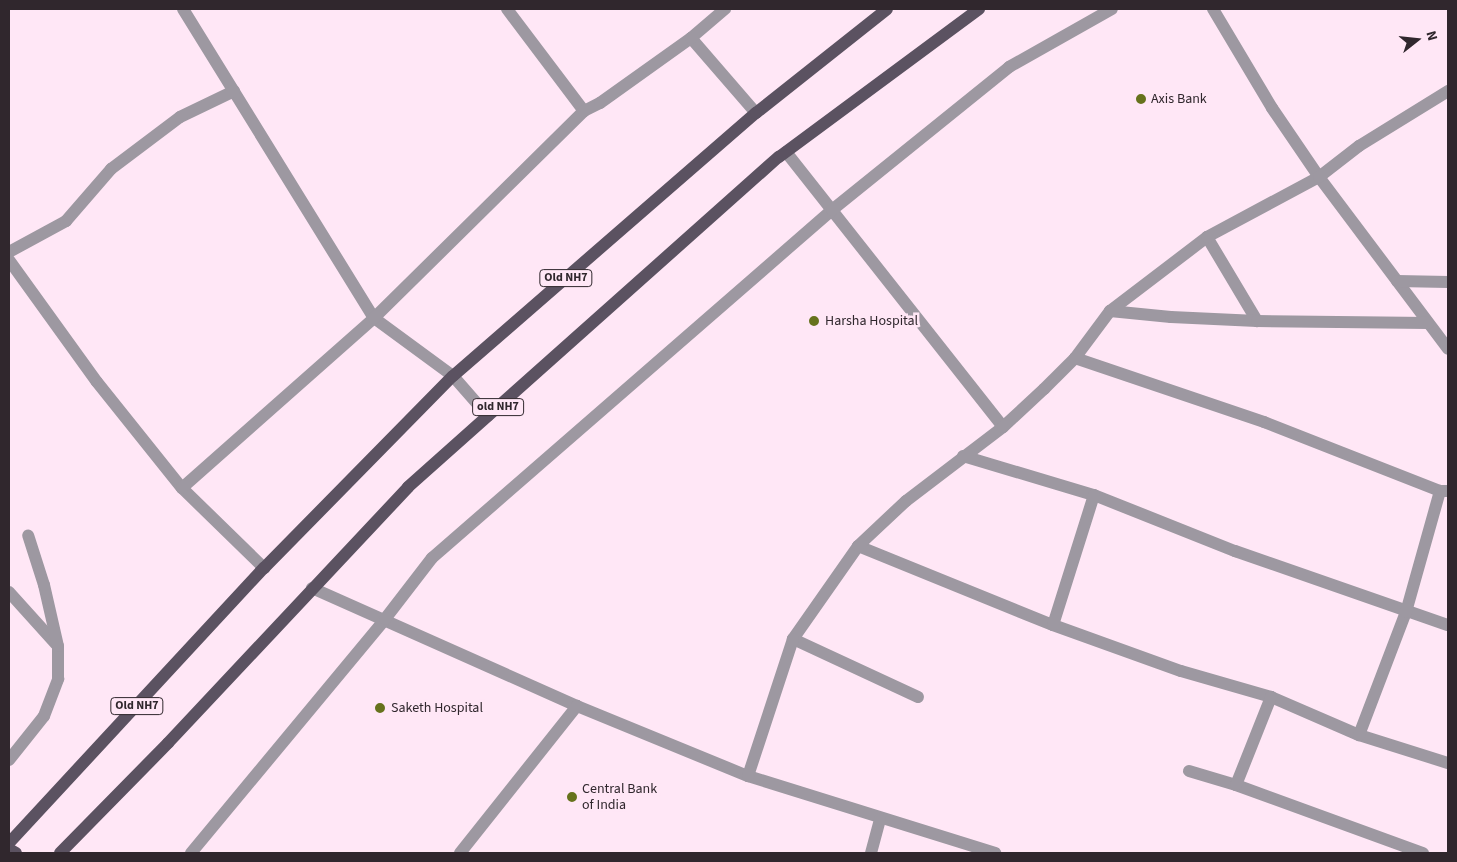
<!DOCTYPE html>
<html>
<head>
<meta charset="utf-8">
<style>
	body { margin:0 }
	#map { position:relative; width:1457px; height:862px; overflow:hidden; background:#ffe7f6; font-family:"Source Sans 3",sans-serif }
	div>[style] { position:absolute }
	.street>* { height:12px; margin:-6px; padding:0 6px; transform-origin:6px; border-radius:6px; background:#9d98a1 }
	.primary>* { height:12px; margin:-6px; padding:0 6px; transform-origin:6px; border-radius:6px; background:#5b5261 }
	.dots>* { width:14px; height:14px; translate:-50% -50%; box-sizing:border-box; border:2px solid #ffe7f6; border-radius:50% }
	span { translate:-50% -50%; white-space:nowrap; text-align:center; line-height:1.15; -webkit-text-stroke:5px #ffe7f6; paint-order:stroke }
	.shield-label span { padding:1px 4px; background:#ffe7f6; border:1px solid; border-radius:4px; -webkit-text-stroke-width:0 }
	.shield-label { font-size:12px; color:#30272d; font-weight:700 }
	.poi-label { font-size:14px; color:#30272d }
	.left { translate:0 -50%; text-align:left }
	.frame { position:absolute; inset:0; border:10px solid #30272d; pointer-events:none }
	.north { position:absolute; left:1392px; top:15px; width:50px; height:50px; -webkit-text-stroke:4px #ffe7f6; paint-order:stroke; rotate:74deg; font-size:14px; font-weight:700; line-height:20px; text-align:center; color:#30272d }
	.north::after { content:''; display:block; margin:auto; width:18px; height:22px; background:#30272d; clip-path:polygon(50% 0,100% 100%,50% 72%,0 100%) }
</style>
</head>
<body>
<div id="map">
	<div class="street">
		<i style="left:183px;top:9px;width:363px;rotate:58.3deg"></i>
		<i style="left:374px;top:318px;width:98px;rotate:36.3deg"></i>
		<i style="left:453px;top:376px;width:53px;rotate:48.8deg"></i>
		<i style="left:507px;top:9px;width:128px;rotate:53deg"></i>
		<i style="left:1213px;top:9px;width:115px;rotate:59.2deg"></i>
		<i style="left:1272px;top:108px;width:83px;rotate:55.7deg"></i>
		<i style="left:1319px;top:177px;width:215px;rotate:53.1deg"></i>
		<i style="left:691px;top:38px;width:99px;rotate:49.1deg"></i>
		<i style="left:786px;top:152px;width:350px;rotate:51.7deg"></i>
		<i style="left:1207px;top:237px;width:98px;rotate:59.2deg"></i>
		<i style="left:9px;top:252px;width:65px;rotate:-28.5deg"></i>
		<i style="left:66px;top:221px;width:69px;rotate:-49.1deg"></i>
		<i style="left:111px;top:169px;width:86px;rotate:-37deg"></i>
		<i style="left:180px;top:117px;width:60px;rotate:-25.7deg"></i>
		<i style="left:9px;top:260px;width:150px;rotate:54.2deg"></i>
		<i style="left:97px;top:382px;width:136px;rotate:51.3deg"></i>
		<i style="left:182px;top:488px;width:115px;rotate:44.3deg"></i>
		<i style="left:1397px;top:281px;width:51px;rotate:1.1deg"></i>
		<i style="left:1110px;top:311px;width:61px;rotate:5.6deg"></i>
		<i style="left:1171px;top:317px;width:86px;rotate:2.7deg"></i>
		<i style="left:1257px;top:321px;width:171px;rotate:0.7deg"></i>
		<i style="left:1075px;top:358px;width:200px;rotate:18.7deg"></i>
		<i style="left:1264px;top:422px;width:189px;rotate:21.4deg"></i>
		<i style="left:1440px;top:491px;width:8px"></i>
		<i style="left:963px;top:456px;width:137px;rotate:16.6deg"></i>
		<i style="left:1094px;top:495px;width:152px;rotate:21.7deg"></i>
		<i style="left:1235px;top:551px;width:225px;rotate:19.2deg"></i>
		<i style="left:182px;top:488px;width:256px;rotate:-41.5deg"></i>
		<i style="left:374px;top:318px;width:295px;rotate:-44.6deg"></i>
		<i style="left:584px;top:111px;width:18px;rotate:-27deg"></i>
		<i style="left:600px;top:103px;width:112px;rotate:-35.5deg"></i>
		<i style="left:691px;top:38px;width:45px;rotate:-40.5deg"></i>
		<i style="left:858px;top:546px;width:210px;rotate:22.1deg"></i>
		<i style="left:1053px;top:625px;width:136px;rotate:19.8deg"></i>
		<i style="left:1181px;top:671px;width:94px;rotate:16.1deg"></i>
		<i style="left:1271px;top:697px;width:96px;rotate:23.4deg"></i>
		<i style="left:1359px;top:735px;width:93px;rotate:17.5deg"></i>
		<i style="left:312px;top:588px;width:290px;rotate:24deg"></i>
		<i style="left:577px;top:706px;width:185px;rotate:22.3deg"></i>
		<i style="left:748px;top:776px;width:259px;rotate:17.3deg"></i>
		<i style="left:9px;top:592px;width:70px;rotate:47.9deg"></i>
		<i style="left:1053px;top:625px;width:136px;rotate:-72.5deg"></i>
		<i style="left:918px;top:697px;width:138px;rotate:-155.1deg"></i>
		<i style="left:793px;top:639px;width:113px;rotate:-55deg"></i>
		<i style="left:858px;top:546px;width:66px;rotate:-43.2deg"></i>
		<i style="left:906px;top:501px;width:122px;rotate:-37.3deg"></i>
		<i style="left:1003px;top:427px;width:56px;rotate:-42.8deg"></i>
		<i style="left:1044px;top:389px;width:44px;rotate:-45deg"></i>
		<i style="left:1075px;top:358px;width:59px;rotate:-53.3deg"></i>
		<i style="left:1110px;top:311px;width:122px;rotate:-37.3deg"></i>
		<i style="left:1207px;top:237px;width:127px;rotate:-28.2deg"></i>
		<i style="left:1319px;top:177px;width:51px;rotate:-37.8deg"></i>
		<i style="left:1359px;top:146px;width:105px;rotate:-31.7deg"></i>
		<i style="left:1359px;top:735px;width:132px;rotate:-69.1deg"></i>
		<i style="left:1406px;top:612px;width:126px;rotate:-74.3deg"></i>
		<i style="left:9px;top:760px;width:56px;rotate:-51.5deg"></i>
		<i style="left:44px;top:716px;width:40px;rotate:-69deg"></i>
		<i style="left:58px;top:679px;width:33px;rotate:-90deg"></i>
		<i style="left:58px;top:646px;width:63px;rotate:-102.9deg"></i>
		<i style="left:44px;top:585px;width:52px;rotate:-107.7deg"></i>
		<i style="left:1189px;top:771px;width:49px;rotate:16.6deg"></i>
		<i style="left:1236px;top:785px;width:199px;rotate:20deg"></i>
		<i style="left:748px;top:776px;width:144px;rotate:-71.8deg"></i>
		<i style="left:1236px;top:785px;width:95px;rotate:-68.3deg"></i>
		<i style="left:191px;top:853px;width:304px;rotate:-50.3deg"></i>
		<i style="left:385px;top:619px;width:77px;rotate:-52.4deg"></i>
		<i style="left:432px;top:558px;width:530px;rotate:-41.02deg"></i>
		<i style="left:832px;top:210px;width:228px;rotate:-38.9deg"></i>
		<i style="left:1009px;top:67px;width:118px;rotate:-29.4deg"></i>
		<i style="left:460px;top:853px;width:188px;rotate:-51.5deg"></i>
		<i style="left:871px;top:853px;width:35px;rotate:-75deg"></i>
	</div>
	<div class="primary">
		<i style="left:9px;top:843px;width:375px;rotate:-47.2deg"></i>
		<i style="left:264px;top:568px;width:269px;rotate:-45.5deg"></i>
		<i style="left:453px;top:376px;width:401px;rotate:-41deg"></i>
		<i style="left:756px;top:113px;width:167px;rotate:-38.4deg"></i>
		<i style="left:9px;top:849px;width:8px;rotate:30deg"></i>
		<i style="left:60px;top:853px;width:154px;rotate:-45.5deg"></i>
		<i style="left:168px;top:743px;width:351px;rotate:-46.8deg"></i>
		<i style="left:408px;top:487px;width:497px;rotate:-41.7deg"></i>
		<i style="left:779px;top:157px;width:249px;rotate:-36.5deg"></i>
	</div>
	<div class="dots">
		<i style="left:1141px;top:99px;background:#66721c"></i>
		<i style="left:814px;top:321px;background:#66721c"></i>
		<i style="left:380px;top:708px;background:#66721c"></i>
		<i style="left:572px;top:797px;background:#66721c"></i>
	</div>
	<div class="shield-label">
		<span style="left:566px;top:278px">Old NH7</span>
		<span style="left:498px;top:407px">old NH7</span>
		<span style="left:137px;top:706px">Old NH7</span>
	</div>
	<div class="poi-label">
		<span class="left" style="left:1151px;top:99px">Axis Bank</span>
		<span class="left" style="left:825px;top:321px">Harsha Hospital</span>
		<span class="left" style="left:391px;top:708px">Saketh Hospital</span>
		<span class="left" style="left:582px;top:797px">Central Bank<br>of India</span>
	</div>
	<div class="frame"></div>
	<div class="north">N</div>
</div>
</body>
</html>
